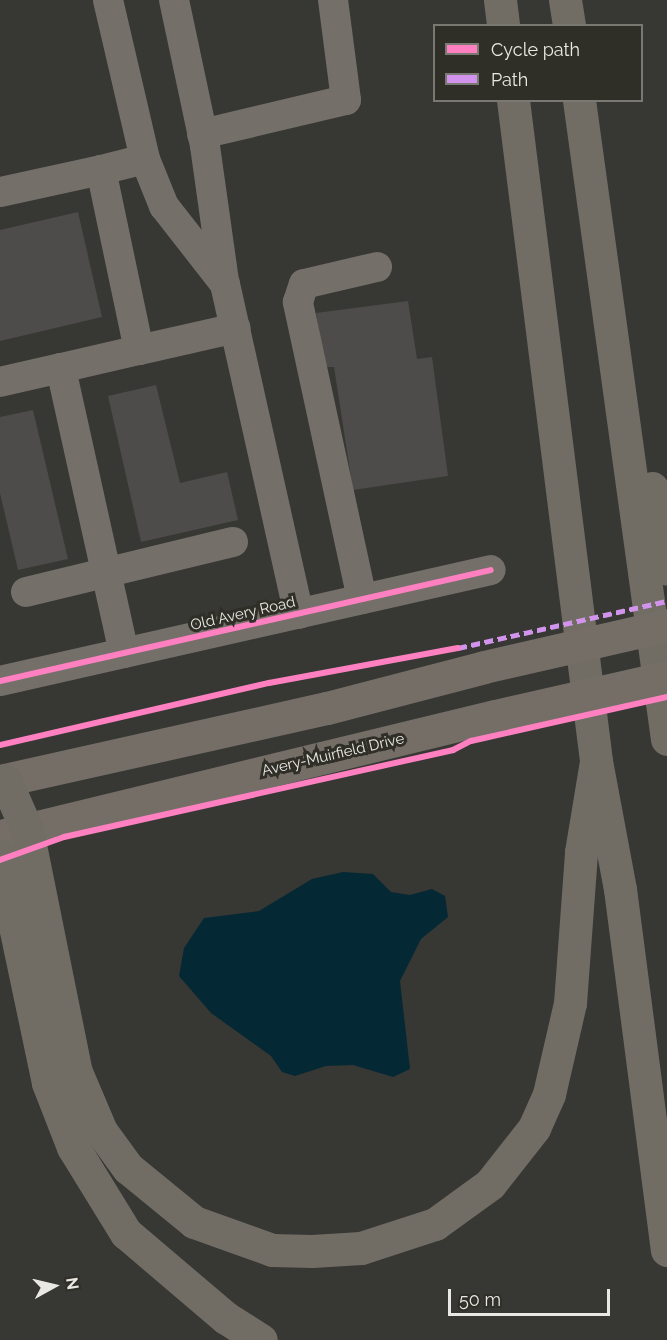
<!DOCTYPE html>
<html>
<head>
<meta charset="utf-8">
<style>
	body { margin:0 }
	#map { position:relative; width:667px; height:1340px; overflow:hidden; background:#373733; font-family:Raleway,sans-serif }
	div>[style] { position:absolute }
	.water>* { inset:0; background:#052835 }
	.building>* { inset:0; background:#4e4c4a }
	.minor>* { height:30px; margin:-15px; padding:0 15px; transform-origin:15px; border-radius:15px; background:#746f69 }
	.major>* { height:33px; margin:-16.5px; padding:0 16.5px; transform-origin:16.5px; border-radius:16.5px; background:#746e67 }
	.highway>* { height:33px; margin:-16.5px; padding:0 16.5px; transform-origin:16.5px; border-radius:16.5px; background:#716d65 }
	.major-bridge>* { height:33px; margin:-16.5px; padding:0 16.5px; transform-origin:16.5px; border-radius:16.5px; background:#746e67 }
	.quiet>* { height:4.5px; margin-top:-2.25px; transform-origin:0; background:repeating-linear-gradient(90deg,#d193ec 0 9px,transparent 0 13.5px) }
	.cycleway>* { height:6px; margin:-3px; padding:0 3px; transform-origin:3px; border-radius:3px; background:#ff80c0 }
	span { translate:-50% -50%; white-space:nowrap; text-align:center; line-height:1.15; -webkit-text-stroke:6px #2f2e27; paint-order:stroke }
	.street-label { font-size:15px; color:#e9e8e4 }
	.legend { position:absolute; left:433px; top:24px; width:210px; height:78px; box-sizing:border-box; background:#2f2e27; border:2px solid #797873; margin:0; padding:8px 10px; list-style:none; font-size:18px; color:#e9e8e4 }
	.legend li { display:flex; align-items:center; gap:12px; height:30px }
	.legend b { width:30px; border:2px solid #797873 }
	.north { position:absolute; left:24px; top:1256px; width:60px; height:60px; -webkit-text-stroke:4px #2f2e27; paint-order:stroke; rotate:82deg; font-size:16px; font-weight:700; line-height:24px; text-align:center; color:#e9e8e4 }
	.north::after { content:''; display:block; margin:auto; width:21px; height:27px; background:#e9e8e4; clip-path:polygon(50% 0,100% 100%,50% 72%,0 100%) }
	.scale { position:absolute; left:448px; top:1289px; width:162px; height:27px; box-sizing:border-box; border:3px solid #e9e8e4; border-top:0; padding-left:8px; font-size:18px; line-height:21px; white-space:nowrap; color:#e9e8e4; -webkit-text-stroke:4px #2f2e27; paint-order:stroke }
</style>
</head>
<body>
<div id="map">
	<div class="water">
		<i style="clip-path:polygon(343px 872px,373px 874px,391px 892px,410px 895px,432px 889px,445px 896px,448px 917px,421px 939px,400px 981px,410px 1069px,393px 1077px,353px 1065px,326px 1066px,295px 1076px,282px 1072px,271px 1056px,211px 1013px,179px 976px,184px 948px,204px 918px,259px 911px,312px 879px)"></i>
	</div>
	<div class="building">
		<i style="clip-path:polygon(78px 212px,102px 317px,0 341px,0 230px)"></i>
		<i style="clip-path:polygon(408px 301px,417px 359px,432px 357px,448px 476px,353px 490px,334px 367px,324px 367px,316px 313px)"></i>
		<i style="clip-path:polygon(156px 385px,180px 483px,227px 472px,238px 520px,141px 542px,108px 396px)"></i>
		<i style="clip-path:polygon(33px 410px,68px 559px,18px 570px,0 493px,0 417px)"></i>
	</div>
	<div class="minor">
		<i style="left:108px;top:0;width:163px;rotate:76.9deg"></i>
		<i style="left:174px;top:0;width:149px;rotate:78deg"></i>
		<i style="left:205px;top:146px;width:136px;rotate:82deg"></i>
		<i style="left:202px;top:134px;width:148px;rotate:-13.3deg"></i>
		<i style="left:346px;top:100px;width:101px;rotate:-97.4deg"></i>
		<i style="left:0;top:192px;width:103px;rotate:-12.3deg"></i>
		<i style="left:139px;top:350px;width:99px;rotate:-12.8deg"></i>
		<i style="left:0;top:382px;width:63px;rotate:-12.9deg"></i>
		<i style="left:26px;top:592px;width:213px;rotate:-13.6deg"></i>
		<i style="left:362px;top:599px;width:304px;rotate:-102.2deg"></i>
		<i style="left:298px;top:302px;width:19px;rotate:-72deg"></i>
		<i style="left:304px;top:284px;width:75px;rotate:-13.1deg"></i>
		<i style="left:124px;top:653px;width:292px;rotate:-102.5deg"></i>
		<i style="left:61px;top:368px;width:80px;rotate:-13deg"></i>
		<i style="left:139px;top:350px;width:184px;rotate:-101.9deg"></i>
		<i style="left:101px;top:170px;width:45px;rotate:-14deg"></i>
		<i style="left:145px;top:159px;width:51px;rotate:68deg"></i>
		<i style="left:164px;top:206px;width:99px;rotate:52deg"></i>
		<i style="left:225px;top:284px;width:338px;rotate:77.4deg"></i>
		<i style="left:0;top:681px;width:503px;rotate:-12.74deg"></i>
	</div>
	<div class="major">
		<i style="left:0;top:781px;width:335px;rotate:-12.6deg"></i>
		<i style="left:327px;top:708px;width:162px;rotate:-14.6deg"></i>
		<i style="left:0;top:836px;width:509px;rotate:-13.63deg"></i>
	</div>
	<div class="highway">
		<i style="left:500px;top:0;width:26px;rotate:83deg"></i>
		<i style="left:565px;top:0;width:26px;rotate:81deg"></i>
		<i style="left:513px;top:100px;width:666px;rotate:82.84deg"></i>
		<i style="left:596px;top:761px;width:130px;rotate:79.4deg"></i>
		<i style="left:620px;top:889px;width:364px;rotate:82.6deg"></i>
		<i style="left:579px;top:100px;width:645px;rotate:82.16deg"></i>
		<i style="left:652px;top:488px;width:82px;rotate:79.5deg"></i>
		<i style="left:5px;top:780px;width:55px;rotate:66.3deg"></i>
		<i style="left:27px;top:830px;width:247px;rotate:78.6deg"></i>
		<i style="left:76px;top:1072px;width:64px;rotate:67deg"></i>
		<i style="left:101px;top:1131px;width:46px;rotate:53.9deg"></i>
		<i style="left:128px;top:1168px;width:85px;rotate:39.3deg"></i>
		<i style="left:194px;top:1222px;width:83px;rotate:19.7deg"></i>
		<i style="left:272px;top:1250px;width:40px;rotate:1.4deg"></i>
		<i style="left:312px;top:1251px;width:49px;rotate:-3.5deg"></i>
		<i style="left:361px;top:1248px;width:78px;rotate:-18deg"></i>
		<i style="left:435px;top:1224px;width:68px;rotate:-36deg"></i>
		<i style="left:490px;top:1184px;width:71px;rotate:-51.8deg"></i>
		<i style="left:534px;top:1128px;width:37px;rotate:-66deg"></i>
		<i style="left:549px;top:1094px;width:93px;rotate:-77deg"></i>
		<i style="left:570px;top:1003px;width:151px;rotate:-85.8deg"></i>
		<i style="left:581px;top:852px;width:92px;rotate:-80.6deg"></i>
		<i style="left:0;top:855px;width:233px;rotate:78.1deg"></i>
		<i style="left:48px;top:1083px;width:69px;rotate:68.7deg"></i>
		<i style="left:73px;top:1147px;width:101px;rotate:58.4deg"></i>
		<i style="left:126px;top:1233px;width:131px;rotate:40.4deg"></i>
		<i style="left:226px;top:1318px;width:41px;rotate:32.2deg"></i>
	</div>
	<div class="major-bridge">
		<i style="left:484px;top:667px;width:188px;rotate:-12.9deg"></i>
		<i style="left:495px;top:716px;width:176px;rotate:-12.8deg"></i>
	</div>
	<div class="quiet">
		<i style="left:458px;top:648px;width:214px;rotate:-12.7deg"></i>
	</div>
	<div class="cycleway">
		<i style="left:0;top:681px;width:503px;rotate:-12.74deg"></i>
		<i style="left:0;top:745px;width:276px;rotate:-13deg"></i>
		<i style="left:269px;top:683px;width:192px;rotate:-10.5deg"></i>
		<i style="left:0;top:860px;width:68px;rotate:-19.8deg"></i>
		<i style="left:64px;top:837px;width:399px;rotate:-12.6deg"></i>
		<i style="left:453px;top:750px;width:20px;rotate:-27deg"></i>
		<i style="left:471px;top:741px;width:201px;rotate:-12.7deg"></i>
	</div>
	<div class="street-label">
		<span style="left:243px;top:614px;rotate:-13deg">Old Avery Road</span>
		<span style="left:333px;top:755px;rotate:-13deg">Avery-Muirfield Drive</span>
	</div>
	<ul class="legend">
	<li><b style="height:8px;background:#ff80c0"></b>Cycle path</li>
	<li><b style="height:8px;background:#d193ec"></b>Path</li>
	</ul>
	<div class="north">N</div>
	<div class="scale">50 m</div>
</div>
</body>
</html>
